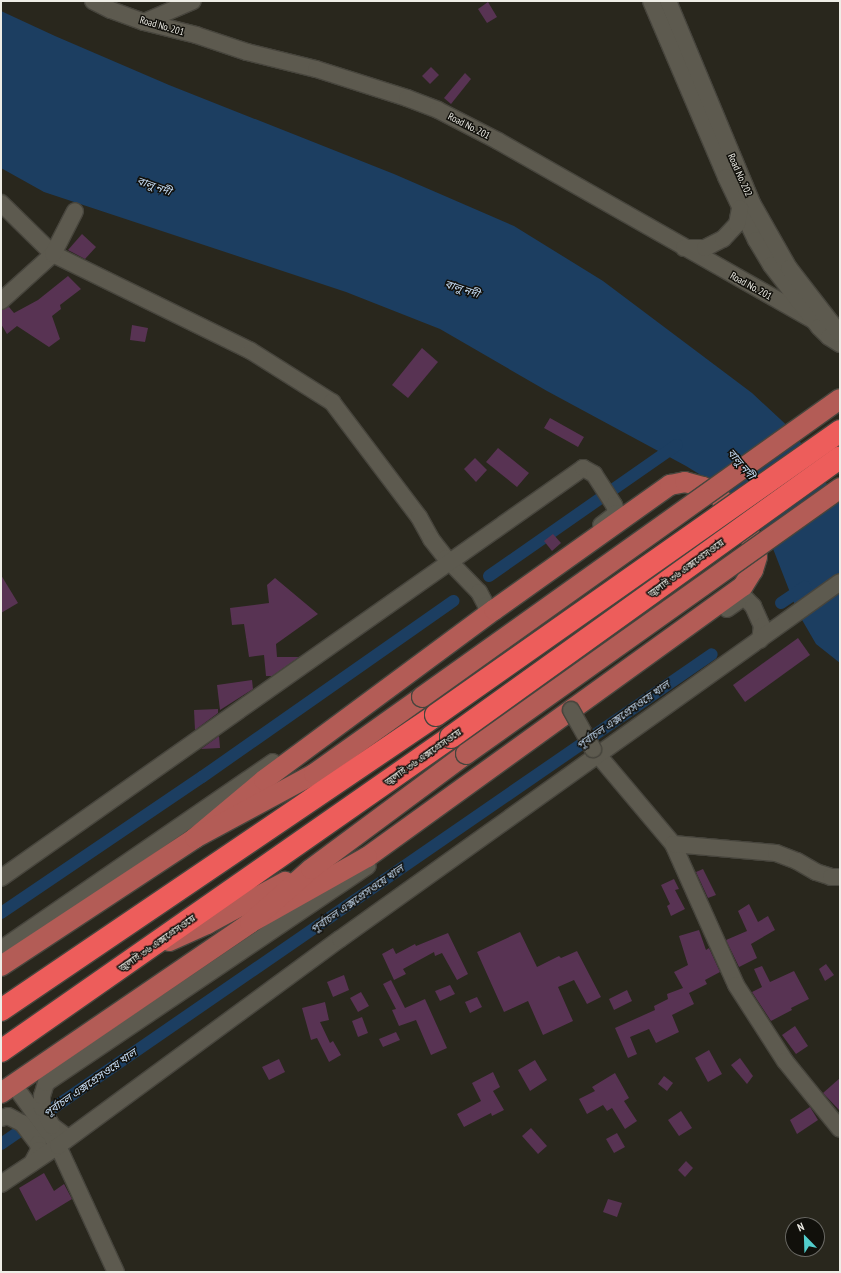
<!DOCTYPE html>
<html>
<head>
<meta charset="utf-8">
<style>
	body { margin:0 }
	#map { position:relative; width:841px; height:1273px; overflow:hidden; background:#29271d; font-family:"PT Sans Narrow","Noto Sans Bengali",sans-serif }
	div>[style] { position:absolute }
	.water>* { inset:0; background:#1c3e61 }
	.canal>* { height:12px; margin:-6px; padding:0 6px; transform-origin:6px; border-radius:6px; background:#1c3e61 }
	.building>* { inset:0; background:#583353 }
	.roads { filter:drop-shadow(1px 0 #47453d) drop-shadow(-1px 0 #47453d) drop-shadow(0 1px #47453d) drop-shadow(0 -1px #47453d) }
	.minor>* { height:16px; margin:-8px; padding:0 8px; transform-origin:8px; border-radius:8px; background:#5d5a4f }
	.major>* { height:20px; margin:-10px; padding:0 10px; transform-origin:10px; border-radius:10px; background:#b35c56 }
	.highway>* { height:22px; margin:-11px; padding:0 11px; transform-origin:11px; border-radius:11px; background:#ed5d5b }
	.bridges { filter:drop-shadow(1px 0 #47453d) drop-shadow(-1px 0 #47453d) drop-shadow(0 1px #47453d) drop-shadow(0 -1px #47453d) }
	.minor-bridge>* { height:16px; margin:-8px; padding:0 8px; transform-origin:8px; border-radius:8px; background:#5d5a4f }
	.major-bridge>* { height:20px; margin:-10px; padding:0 10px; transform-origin:10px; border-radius:10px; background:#b35c56 }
	.highway-bridge>* { height:22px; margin:-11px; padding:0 11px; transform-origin:11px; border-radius:11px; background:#ed5d5b }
	span { translate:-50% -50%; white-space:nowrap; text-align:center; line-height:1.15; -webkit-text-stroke:3px #11100b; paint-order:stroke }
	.street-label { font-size:10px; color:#eeede6 }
	.water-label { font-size:11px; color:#c4daf2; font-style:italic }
	.frame { position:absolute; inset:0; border:2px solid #eeede6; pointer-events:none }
	.north { position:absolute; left:785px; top:1217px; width:40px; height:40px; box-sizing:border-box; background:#11100b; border:1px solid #696863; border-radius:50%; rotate:337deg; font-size:11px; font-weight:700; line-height:16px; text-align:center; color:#eeede6 }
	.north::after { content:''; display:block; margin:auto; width:14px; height:18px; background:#52cdcc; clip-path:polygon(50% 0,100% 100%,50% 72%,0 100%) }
</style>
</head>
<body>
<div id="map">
	<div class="water">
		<i style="clip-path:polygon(1px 11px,55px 36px,169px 85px,394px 174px,514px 226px,603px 281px,752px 393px,794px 432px,840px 505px,840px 663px,816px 644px,798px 613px,770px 541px,730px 493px,686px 466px,547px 391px,440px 329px,346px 292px,44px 192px,1px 168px)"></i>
	</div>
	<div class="canal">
		<i style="left:489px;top:576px;width:229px;rotate:-34.9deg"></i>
		<i style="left:781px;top:603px;width:29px;rotate:-34deg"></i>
		<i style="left:1px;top:913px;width:243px;rotate:-34.1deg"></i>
		<i style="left:202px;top:777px;width:307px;rotate:-35deg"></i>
		<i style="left:1px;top:1144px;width:863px;rotate:-34.57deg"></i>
	</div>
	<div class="building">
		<i style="clip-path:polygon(488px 2px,497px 17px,487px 23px,478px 9px)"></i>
		<i style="clip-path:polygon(431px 67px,439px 75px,430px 84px,422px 76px)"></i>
		<i style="clip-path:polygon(465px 73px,471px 79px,451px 104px,444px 98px)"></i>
		<i style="clip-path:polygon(82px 234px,96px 247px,85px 259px,68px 250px)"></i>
		<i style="clip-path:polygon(68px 276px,81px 289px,60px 305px,61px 309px,52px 316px,60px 339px,49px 347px,17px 326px,7px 334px,1px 324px,2px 310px,9px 307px,14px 313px,38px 300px)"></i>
		<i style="clip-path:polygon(132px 325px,148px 328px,145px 342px,130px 340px)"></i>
		<i style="clip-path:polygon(422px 348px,438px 362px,408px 398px,392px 385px)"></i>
		<i style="clip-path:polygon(550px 418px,584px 437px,578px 447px,544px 428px)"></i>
		<i style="clip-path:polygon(498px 448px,529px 473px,517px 487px,486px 462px)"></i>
		<i style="clip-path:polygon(475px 458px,487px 470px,476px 482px,464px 469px)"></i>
		<i style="clip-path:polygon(553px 534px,561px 543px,552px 551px,544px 541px)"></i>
		<i style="clip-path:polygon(1px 575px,18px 603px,1px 613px)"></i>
		<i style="clip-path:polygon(275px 578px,318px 614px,276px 644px,277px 657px,299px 657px,272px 676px,266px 676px,264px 655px,249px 657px,244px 624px,232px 625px,230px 608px,269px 603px,267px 585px)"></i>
		<i style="clip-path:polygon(798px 638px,810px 655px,745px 702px,733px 685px)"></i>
		<i style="clip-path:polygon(252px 680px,253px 689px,220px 710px,217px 685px)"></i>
		<i style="clip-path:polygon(218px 709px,218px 713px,195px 730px,194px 710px)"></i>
		<i style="clip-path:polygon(219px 736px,220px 748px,201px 749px)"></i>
		<i style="clip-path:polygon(703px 869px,716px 895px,708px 898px,696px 872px)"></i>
		<i style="clip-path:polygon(674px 879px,679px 889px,675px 890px,685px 909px,671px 916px,667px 906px,670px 904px,661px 885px)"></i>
		<i style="clip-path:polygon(749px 904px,758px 922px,768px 916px,775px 930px,751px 944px,757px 958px,739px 967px,726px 940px,747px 931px,738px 911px)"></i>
		<i style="clip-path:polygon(699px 930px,706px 950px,709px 948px,720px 972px,705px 980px,707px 984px,689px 993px,694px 1004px,672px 1015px,679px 1032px,656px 1043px,649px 1029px,630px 1037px,637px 1054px,628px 1058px,615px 1028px,655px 1010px,654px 1006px,668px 999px,667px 994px,683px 988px,674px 972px,688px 965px,679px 936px)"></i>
		<i style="clip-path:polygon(520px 932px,537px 967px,559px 956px,561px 958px,577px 951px,601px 997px,587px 1004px,574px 980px,558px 987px,573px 1021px,543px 1035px,528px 1001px,504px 1012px,477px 952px)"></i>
		<i style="clip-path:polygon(448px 933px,468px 974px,457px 980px,442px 953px,435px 956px,434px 952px,403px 969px,406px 974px,394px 980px,382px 954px,393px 948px,396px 954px,415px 944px,416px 946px)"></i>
		<i style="clip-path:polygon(826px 964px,834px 975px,825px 981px,819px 969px)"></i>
		<i style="clip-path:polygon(762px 966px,770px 982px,794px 971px,809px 999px,791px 1008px,792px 1010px,771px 1021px,752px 992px,762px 987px,754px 969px)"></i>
		<i style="clip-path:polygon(344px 975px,349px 990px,333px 997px,327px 982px)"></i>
		<i style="clip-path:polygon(391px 980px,405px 1008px,425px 999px,447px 1048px,431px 1055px,416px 1020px,399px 1026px,392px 1010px,396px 1009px,383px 984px)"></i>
		<i style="clip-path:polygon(450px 985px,455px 994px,440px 1001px,435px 991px)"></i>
		<i style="clip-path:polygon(627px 990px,632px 1001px,614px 1010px,609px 999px)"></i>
		<i style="clip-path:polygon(361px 992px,369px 1006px,358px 1012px,350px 998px)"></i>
		<i style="clip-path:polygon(477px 997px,482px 1007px,470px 1013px,465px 1002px)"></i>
		<i style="clip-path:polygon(325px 1002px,329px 1020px,320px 1022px,330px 1043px,333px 1041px,341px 1055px,329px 1062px,317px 1038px,311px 1040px,302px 1008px)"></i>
		<i style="clip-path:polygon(362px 1017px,368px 1033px,358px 1037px,352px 1021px)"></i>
		<i style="clip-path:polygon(795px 1026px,808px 1046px,796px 1054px,782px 1035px)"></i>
		<i style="clip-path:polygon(396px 1032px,400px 1040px,383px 1047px,379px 1039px)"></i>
		<i style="clip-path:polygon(709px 1050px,722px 1074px,708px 1082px,695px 1058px)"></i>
		<i style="clip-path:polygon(740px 1058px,753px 1076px,747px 1084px,731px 1065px)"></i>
		<i style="clip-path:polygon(279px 1059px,285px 1072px,269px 1080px,262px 1067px)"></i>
		<i style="clip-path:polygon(535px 1060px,547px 1080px,530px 1091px,518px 1070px)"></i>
		<i style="clip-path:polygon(493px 1072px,500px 1087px,493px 1091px,504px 1110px,492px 1116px,491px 1113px,464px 1127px,457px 1114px,481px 1101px,472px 1083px)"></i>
		<i style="clip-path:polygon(615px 1073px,629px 1098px,624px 1101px,637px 1121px,625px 1129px,612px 1108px,607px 1111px,603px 1105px,587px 1114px,579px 1099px,595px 1091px,592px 1087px)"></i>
		<i style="clip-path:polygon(664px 1076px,673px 1083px,667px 1091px,658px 1084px)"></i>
		<i style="clip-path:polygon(840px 1078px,840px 1111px,823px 1093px)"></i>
		<i style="clip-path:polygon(810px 1107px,818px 1120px,797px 1134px,790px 1120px)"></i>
		<i style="clip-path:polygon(681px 1111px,692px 1128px,679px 1136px,668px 1120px)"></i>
		<i style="clip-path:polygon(531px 1128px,547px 1146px,538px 1154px,522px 1136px)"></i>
		<i style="clip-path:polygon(617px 1133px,625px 1147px,614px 1153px,606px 1139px)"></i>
		<i style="clip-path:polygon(686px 1161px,693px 1168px,685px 1177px,678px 1170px)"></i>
		<i style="clip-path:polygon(44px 1173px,54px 1191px,64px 1184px,72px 1199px,36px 1221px,19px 1188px)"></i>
		<i style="clip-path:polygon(608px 1199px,622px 1203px,617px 1217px,603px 1212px)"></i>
	</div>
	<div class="roads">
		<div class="minor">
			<i style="left:93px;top:1px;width:20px;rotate:27deg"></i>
			<i style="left:111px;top:10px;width:35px;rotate:20deg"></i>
			<i style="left:144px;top:22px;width:54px;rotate:14deg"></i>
			<i style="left:196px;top:35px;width:54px;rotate:18.4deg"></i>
			<i style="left:247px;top:52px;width:71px;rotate:13.8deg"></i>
			<i style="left:316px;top:69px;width:96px;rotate:17.7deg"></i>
			<i style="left:407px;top:98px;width:33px;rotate:21deg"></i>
			<i style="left:438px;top:110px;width:68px;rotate:27.3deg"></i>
			<i style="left:498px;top:141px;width:365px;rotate:29.6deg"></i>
			<i style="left:651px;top:1px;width:191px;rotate:66.9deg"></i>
			<i style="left:726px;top:177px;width:70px;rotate:64.5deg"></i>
			<i style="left:756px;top:240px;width:29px;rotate:59deg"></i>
			<i style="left:771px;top:265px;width:78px;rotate:52.3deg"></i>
			<i style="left:819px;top:327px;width:14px;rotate:45deg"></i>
			<i style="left:829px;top:337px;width:13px;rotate:32deg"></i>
			<i style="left:668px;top:1px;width:219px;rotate:67.4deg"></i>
			<i style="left:752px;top:203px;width:75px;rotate:60.4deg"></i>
			<i style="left:789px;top:268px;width:83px;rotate:52.3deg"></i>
			<i style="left:144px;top:22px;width:53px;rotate:-23.2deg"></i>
			<i style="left:1px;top:203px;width:73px;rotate:44.4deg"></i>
			<i style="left:53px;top:254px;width:220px;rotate:26.1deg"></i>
			<i style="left:251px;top:351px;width:96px;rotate:32.2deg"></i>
			<i style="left:332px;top:402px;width:144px;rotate:52.9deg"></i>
			<i style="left:419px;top:517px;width:25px;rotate:61deg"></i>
			<i style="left:431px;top:539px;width:24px;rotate:52deg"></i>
			<i style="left:446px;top:558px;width:47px;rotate:45.9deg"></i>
			<i style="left:479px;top:592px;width:15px;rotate:62deg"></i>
			<i style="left:486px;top:605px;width:11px;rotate:90deg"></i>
			<i style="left:684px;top:248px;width:21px"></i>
			<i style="left:705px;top:248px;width:20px;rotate:-27deg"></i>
			<i style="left:723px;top:239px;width:21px;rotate:-47deg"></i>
			<i style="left:737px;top:224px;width:16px;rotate:-79deg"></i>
			<i style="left:1px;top:301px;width:70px;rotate:-42.1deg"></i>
			<i style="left:53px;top:254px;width:48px;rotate:-62.9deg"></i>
			<i style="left:727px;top:609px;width:21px;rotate:-35deg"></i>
			<i style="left:744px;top:597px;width:13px;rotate:45deg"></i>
			<i style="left:753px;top:606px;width:22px;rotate:66deg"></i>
			<i style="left:762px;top:626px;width:14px;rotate:98deg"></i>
			<i style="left:593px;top:749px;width:124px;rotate:49.9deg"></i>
			<i style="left:673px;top:844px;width:154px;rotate:65.9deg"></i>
			<i style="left:736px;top:985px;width:90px;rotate:57.2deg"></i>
			<i style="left:785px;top:1061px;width:87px;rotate:51deg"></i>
			<i style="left:673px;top:844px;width:103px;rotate:5deg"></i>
			<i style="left:776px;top:853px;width:22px;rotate:21deg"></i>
			<i style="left:797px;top:861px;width:22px;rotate:30deg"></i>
			<i style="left:816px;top:872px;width:16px;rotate:18deg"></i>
			<i style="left:831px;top:877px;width:9px"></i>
			<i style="left:1px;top:878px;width:712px;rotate:-35.16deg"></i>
			<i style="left:583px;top:468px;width:13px;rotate:29deg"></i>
			<i style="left:594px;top:474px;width:37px;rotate:57deg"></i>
			<i style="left:614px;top:505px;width:9px;rotate:69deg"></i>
			<i style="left:617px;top:513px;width:20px;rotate:143deg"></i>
			<i style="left:1px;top:949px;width:330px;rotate:-34.5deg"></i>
			<i style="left:14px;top:1085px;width:75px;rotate:54.2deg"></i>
			<i style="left:58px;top:1146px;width:139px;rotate:65.3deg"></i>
			<i style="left:1px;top:1118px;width:7px;rotate:-16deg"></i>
			<i style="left:8px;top:1116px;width:16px;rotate:27deg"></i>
			<i style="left:22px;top:1123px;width:26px;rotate:53deg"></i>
			<i style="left:38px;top:1144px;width:6px;rotate:81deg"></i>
			<i style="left:39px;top:1150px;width:15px;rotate:118deg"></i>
			<i style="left:68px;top:1138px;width:20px;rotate:-143deg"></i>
			<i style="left:52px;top:1126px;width:21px;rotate:-119deg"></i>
			<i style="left:42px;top:1108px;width:12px;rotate:-90deg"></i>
			<i style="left:42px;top:1096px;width:14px;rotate:-73deg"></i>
			<i style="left:46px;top:1083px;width:388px;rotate:-34deg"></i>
			<i style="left:1px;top:1184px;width:69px;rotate:-33.7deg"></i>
			<i style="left:58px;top:1146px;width:350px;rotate:-36.3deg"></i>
			<i style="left:340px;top:939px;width:614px;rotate:-35.53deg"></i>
		</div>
		<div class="major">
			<i style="left:195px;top:838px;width:90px;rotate:-40deg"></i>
			<i style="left:264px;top:780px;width:286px;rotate:-36.5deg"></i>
			<i style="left:494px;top:610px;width:216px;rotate:-35.4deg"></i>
			<i style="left:670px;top:485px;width:15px;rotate:-11deg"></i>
			<i style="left:685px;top:482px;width:19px;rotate:16deg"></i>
			<i style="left:703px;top:487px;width:17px;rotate:28deg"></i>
			<i style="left:718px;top:495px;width:49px;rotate:50.8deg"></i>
			<i style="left:749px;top:533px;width:25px;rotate:72deg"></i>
			<i style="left:757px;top:557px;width:14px;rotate:107deg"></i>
			<i style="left:753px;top:570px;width:19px;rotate:122deg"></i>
			<i style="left:743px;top:586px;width:463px;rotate:144.2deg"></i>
			<i style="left:367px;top:857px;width:134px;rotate:150.6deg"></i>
			<i style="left:169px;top:941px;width:42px;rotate:-24.1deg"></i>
			<i style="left:207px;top:924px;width:89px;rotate:-28.3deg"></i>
			<i style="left:1px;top:966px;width:232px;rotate:-33.4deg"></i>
			<i style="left:195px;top:838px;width:135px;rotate:-28.3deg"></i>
			<i style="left:314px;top:774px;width:133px;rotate:-35.5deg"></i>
			<i style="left:1px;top:1093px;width:301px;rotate:-34.3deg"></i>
			<i style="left:250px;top:923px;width:81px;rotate:-41.5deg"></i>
			<i style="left:311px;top:869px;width:193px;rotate:-36.6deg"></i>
		</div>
		<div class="highway">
			<i style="left:1px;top:1010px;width:526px;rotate:-34.14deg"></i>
			<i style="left:1px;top:1051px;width:549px;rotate:-34.91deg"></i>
		</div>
	</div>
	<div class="bridges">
		<div class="minor-bridge">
			<i style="left:571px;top:710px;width:45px;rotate:60.6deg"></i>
		</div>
		<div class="major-bridge">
			<i style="left:422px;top:697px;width:513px;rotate:-35.49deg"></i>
			<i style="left:466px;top:754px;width:459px;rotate:-35.4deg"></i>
		</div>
		<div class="highway-bridge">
			<i style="left:436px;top:715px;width:494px;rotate:-35.1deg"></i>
			<i style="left:451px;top:737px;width:479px;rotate:-35.7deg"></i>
		</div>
	</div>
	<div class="street-label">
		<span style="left:162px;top:26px;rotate:16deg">Road No. 201</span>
		<span style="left:469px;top:126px;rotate:27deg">Road No. 201</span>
		<span style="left:740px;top:175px;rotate:66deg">Road No. 202</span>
		<span style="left:751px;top:286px;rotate:29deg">Road No. 201</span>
		<span style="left:686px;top:568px;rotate:-36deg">জুলাই ৩৬ এক্সপ্রেসওয়ে</span>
		<span style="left:423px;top:757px;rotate:-35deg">জুলাই ৩৬ এক্সপ্রেসওয়ে</span>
		<span style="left:157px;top:943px;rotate:-35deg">জুলাই ৩৬ এক্সপ্রেসওয়ে</span>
	</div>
	<div class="water-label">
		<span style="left:154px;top:186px;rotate:20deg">বালু নদী</span>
		<span style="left:462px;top:289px;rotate:18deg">বালু নদী</span>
		<span style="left:741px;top:464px;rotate:50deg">বালু নদী</span>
		<span style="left:623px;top:715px;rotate:-35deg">পূর্বাচল এক্সপ্রেসওয়ে খাল</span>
		<span style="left:357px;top:899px;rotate:-35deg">পূর্বাচল এক্সপ্রেসওয়ে খাল</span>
		<span style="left:90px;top:1083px;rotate:-35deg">পূর্বাচল এক্সপ্রেসওয়ে খাল</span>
	</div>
	<div class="frame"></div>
	<div class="north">N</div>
</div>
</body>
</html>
